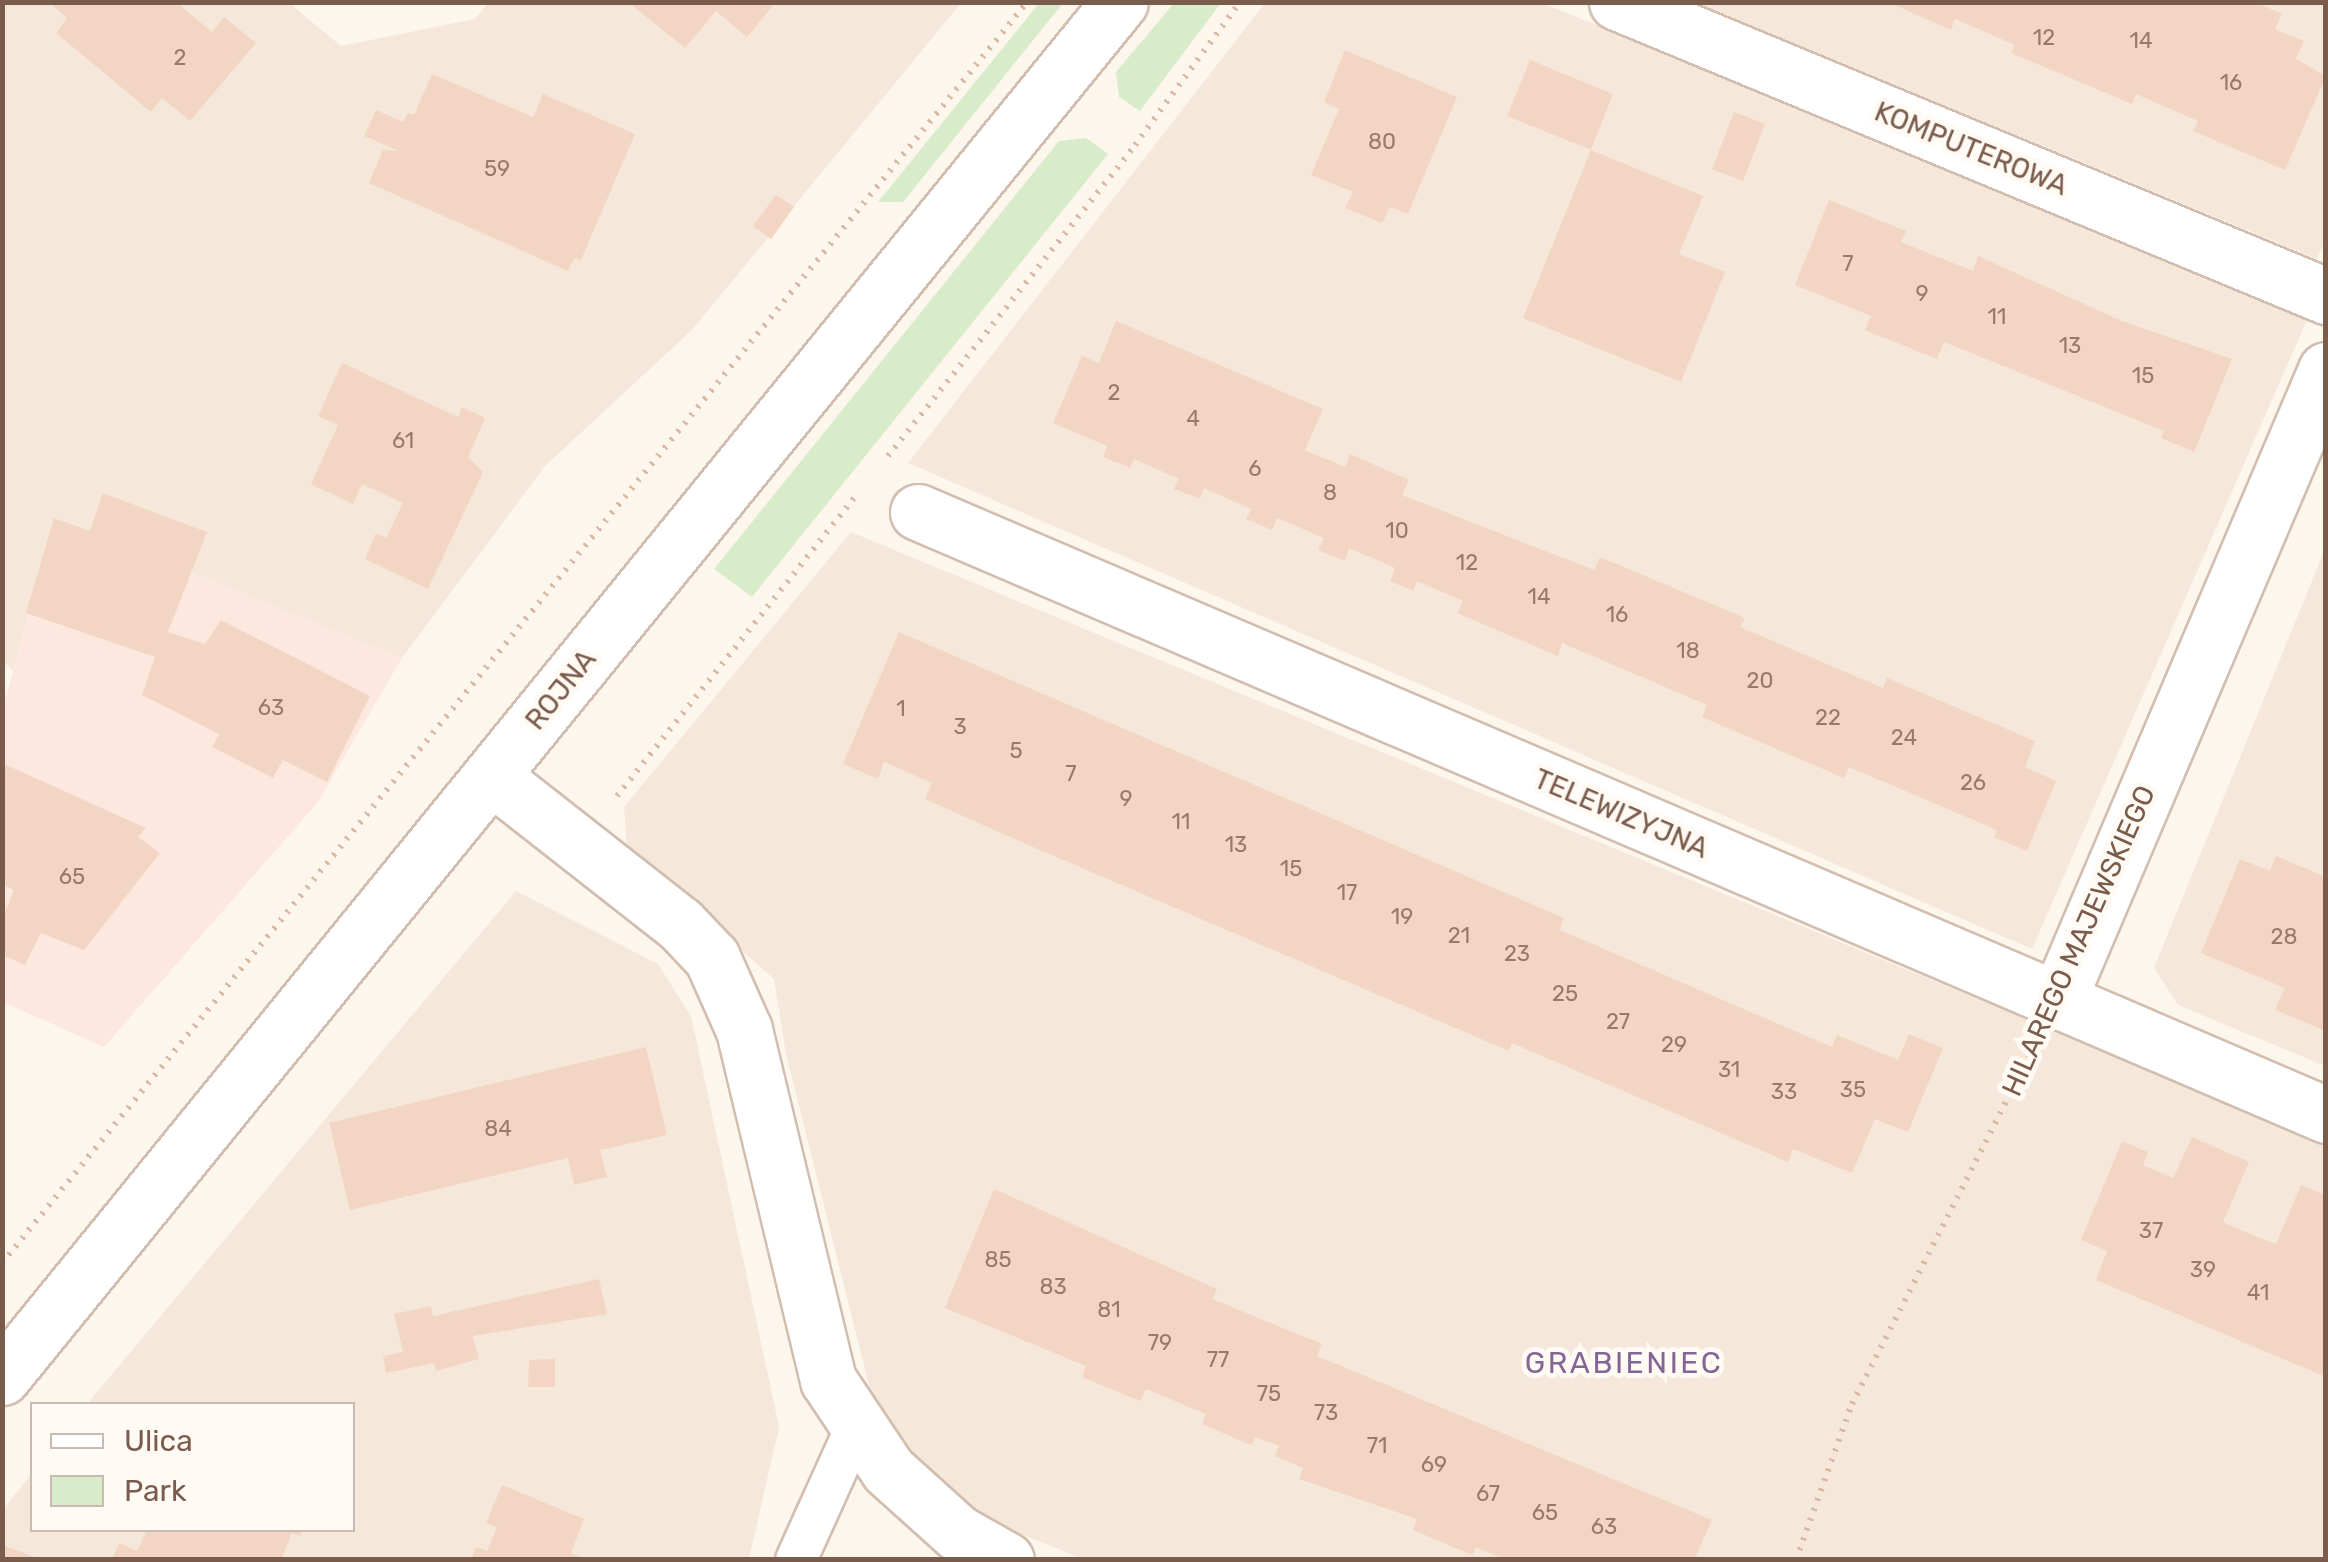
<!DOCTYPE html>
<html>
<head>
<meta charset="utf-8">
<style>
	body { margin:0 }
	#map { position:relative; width:2328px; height:1562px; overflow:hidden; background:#fdf6ec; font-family:Rubik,sans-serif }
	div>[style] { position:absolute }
	.residential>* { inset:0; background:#f5e8da }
	.commercial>* { inset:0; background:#fde8e0 }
	.green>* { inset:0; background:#d8ecc9 }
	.building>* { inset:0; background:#f3d5c3 }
	.path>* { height:6px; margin-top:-3px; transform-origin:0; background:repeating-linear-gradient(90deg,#d9b8a5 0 2.5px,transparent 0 10.5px) }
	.roads { filter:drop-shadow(2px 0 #d1beb0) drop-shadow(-2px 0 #d1beb0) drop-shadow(0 2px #d1beb0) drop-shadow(0 -2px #d1beb0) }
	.service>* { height:40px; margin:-20px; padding:0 20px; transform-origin:20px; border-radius:20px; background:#fff }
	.minor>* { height:55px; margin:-27.5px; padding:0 27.5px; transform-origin:27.5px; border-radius:27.5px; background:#fff }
	.tertiary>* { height:55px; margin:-27.5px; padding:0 27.5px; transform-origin:27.5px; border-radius:27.5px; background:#fff }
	span { translate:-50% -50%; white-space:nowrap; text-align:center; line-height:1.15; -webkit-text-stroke:10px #fffaf3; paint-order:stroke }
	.number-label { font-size:22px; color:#987a6a }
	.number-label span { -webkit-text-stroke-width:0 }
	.street-label { font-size:28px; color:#7a5c4d }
	.neighbourhood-label { font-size:30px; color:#846695; letter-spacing:2.5px }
	.frame { position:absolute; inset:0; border:5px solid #7a5c4d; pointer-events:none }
	.legend { position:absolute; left:30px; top:1402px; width:325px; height:130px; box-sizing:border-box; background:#fffaf3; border:2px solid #cabbb1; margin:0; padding:12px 18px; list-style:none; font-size:30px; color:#7a5c4d }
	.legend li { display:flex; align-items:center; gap:20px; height:50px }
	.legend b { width:50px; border:2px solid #cabbb1 }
</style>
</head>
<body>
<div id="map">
	<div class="residential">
		<i style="clip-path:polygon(2px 3px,289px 3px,341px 46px,475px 19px,488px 3px,961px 3px,692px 330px,545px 466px,402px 658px,55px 518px,13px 670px,2px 661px)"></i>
		<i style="clip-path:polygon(1265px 3px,1542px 3px,2310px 313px,2032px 949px,908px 463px)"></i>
		<i style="clip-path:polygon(1697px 3px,2325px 3px,2326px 238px,2317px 259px)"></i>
		<i style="clip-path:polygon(851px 532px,2325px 1143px,2325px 1559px,1085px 1560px,985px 1519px,926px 1471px,874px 1405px,786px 1054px,774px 979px,627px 849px,624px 807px)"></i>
		<i style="clip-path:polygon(2325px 549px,2325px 1066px,2178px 1005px,2154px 968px)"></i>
		<i style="clip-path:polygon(516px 891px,658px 964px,691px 1016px,779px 1427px,749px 1559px,3px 1559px,2px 1511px,32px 1473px,32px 1530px,352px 1530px,352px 1404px,87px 1404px)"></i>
	</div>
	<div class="commercial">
		<i style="clip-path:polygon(54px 518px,402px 658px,318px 802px,104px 1047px,3px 1002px,3px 709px)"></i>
	</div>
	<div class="green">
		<i style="clip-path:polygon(1040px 2px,1063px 3px,903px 202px,878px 202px)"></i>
		<i style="clip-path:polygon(1174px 3px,1221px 3px,1140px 111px,1119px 97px,1116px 72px)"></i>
		<i style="clip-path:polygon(1086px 138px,1108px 154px,752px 597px,714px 569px,1059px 141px)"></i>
	</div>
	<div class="building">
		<i style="clip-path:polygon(48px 2px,176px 2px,212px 32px,224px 17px,256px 43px,190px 121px,162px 98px,151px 112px,56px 33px,67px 18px)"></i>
		<i style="clip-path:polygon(628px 2px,776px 2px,747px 37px,716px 11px,685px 48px)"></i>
		<i style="clip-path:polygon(1888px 2px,2255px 2px,2282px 14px,2275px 29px,2304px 41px,2296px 59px,2326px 76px,2285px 170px,2193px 131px,2198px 121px,2136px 94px,2132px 104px,2011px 53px,2015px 45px,1955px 19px,1951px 30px)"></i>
		<i style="clip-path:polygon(1345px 50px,1457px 97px,1408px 214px,1390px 207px,1382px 223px,1345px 208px,1353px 192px,1311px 175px,1339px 109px,1324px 102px)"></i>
		<i style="clip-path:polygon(1530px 60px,1613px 94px,1591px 150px,1507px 116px)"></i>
		<i style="clip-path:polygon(432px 74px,533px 117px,543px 94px,635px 134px,581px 260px,574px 258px,568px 271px,369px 183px,383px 150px,399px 151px,364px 136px,376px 110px,403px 122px,408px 113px,414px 115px)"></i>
		<i style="clip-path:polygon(1734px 112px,1765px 124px,1743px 181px,1712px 169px)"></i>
		<i style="clip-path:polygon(1591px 150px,1703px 196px,1679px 254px,1725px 272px,1681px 382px,1523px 318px)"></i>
		<i style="clip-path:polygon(776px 195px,794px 207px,771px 239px,753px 226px)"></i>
		<i style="clip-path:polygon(1829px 200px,1906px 231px,1901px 242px,1973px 271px,1978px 256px,2122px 321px,2232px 359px,2194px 452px,2161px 438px,2164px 431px,1944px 342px,1937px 359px,1865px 330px,1871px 316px,1795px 285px)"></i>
		<i style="clip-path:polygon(1116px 321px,1323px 409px,1305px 450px,1345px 467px,1350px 454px,1409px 480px,1402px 495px,1594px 570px,1600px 557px,1745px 618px,1740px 627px,1883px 688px,1887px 678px,2035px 741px,2025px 767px,2056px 781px,2027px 851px,1994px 837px,1997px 830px,1849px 767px,1844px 778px,1702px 717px,1707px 705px,1562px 643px,1558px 656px,1457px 613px,1463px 601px,1417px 581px,1413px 591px,1390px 581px,1395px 568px,1349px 548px,1345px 561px,1318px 550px,1324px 538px,1277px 518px,1272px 530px,1246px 519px,1251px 509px,1204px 488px,1200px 499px,1174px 489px,1179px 479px,1134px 459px,1130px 468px,1103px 457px,1107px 446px,1053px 423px,1082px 356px,1099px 363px)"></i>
		<i style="clip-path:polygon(342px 363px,458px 417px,462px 407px,485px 418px,468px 457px,483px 472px,428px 589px,365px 559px,376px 533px,386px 538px,403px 503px,362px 484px,353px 504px,311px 484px,338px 425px,318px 416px)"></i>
		<i style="clip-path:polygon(103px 493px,207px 532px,168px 632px,205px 644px,221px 620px,370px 696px,327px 782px,283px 760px,273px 778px,212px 747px,219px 734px,142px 695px,155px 657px,26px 613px,54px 518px,90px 531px)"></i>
		<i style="clip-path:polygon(899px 632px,1564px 918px,1560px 930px,1832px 1047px,1837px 1035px,1898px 1060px,1909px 1034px,1943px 1048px,1908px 1132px,1875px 1119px,1852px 1173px,1793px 1149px,1788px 1162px,1512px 1043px,1509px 1051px,1012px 838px,925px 799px,932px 783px,884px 762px,878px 779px,843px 764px)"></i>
		<i style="clip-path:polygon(2px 763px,146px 828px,138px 837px,160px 853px,84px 950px,41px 933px,25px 965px,2px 955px,2px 919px,14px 890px,2px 884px)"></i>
		<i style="clip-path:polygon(2276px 856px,2326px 877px,2326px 1031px,2275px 1010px,2285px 988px,2201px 953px,2240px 859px,2270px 871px)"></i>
		<i style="clip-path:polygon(646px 1047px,667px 1135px,600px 1150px,607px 1177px,574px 1185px,568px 1158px,350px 1210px,329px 1123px)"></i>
		<i style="clip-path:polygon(2192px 1137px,2249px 1162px,2223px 1222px,2250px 1234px,2276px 1244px,2301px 1185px,2326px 1195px,2326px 1377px,2096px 1280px,2107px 1251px,2081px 1240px,2122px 1141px,2148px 1152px,2143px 1165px,2173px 1178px)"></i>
		<i style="clip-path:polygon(994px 1189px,1217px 1289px,1212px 1299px,1322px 1344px,1317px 1356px,1712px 1520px,1694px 1560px,1506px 1560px,1476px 1547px,1472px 1555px,1413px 1530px,1417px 1519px,1299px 1479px,1303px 1468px,1275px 1456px,1279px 1446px,1256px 1437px,1251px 1445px,1202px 1424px,1206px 1414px,1146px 1389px,1140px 1401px,1082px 1377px,1086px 1366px,945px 1308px)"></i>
		<i style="clip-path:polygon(599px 1279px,607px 1314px,473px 1336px,479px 1359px,436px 1371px,434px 1363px,386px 1373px,383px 1356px,403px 1352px,394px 1314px,431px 1306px,433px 1316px)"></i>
		<i style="clip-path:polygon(555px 1359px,555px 1387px,528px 1387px,529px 1360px)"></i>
		<i style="clip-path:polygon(502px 1485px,584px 1519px,571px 1553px,587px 1560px,471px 1560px,476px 1547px,487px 1551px,497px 1527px,486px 1523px)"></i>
		<i style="clip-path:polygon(147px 1530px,302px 1530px,300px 1536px,292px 1533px,281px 1560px,112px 1560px,119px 1543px,137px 1551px)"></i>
		<i style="clip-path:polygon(2px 1545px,40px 1559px,40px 1560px,2px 1560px)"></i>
	</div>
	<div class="path">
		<i style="left:888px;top:456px;width:397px;rotate:-51.5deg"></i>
		<i style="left:1135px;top:145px;width:177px;rotate:-53.7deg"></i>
		<i style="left:617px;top:796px;width:382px;rotate:-51.5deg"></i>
		<i style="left:2px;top:1263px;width:1625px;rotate:-50.89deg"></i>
		<i style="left:1796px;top:1560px;width:166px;rotate:-70.3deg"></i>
		<i style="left:1852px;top:1404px;width:390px;rotate:-63deg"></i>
	</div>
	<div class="roads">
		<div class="service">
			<i style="left:796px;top:1560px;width:146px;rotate:-65.7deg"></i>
		</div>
		<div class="minor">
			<i style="left:1617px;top:2px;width:768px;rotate:22.52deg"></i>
			<i style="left:918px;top:512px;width:1532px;rotate:23.18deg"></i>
			<i style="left:491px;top:776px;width:240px;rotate:38.1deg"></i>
			<i style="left:680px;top:924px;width:47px;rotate:46.7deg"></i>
			<i style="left:712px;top:958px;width:79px;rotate:66deg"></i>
			<i style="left:744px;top:1030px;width:360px;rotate:76.5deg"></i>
			<i style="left:828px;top:1380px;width:108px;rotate:56.3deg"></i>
			<i style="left:888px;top:1470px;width:94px;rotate:42deg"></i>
			<i style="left:958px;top:1533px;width:55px;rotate:29.4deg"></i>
			<i style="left:2057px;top:1002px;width:687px;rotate:-66.94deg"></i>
		</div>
		<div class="tertiary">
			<i style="left:2px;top:1377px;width:1772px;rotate:-50.89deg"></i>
		</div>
	</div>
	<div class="number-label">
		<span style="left:2044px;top:38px">12</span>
		<span style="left:2141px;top:41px">14</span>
		<span style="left:180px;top:58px">2</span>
		<span style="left:2231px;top:83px">16</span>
		<span style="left:1382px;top:142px">80</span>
		<span style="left:497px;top:169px">59</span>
		<span style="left:1848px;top:264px">7</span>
		<span style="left:1922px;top:294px">9</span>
		<span style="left:1997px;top:317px">11</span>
		<span style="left:2070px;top:346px">13</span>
		<span style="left:2143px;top:376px">15</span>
		<span style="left:1114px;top:393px">2</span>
		<span style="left:1193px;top:419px">4</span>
		<span style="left:403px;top:441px">61</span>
		<span style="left:1255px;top:469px">6</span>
		<span style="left:1330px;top:493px">8</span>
		<span style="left:1397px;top:531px">10</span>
		<span style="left:1467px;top:563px">12</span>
		<span style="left:1539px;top:597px">14</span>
		<span style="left:1617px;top:615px">16</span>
		<span style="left:1688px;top:651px">18</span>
		<span style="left:1760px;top:681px">20</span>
		<span style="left:271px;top:708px">63</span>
		<span style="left:901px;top:709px">1</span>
		<span style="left:1828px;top:718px">22</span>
		<span style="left:960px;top:727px">3</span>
		<span style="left:1904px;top:738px">24</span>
		<span style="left:1016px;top:751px">5</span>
		<span style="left:1071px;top:774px">7</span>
		<span style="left:1973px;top:783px">26</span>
		<span style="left:1126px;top:799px">9</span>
		<span style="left:1181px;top:822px">11</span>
		<span style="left:1236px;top:845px">13</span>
		<span style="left:1291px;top:869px">15</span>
		<span style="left:72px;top:877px">65</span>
		<span style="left:1347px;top:893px">17</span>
		<span style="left:1402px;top:917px">19</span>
		<span style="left:1459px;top:936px">21</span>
		<span style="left:2284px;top:937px">28</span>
		<span style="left:1517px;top:954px">23</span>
		<span style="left:1565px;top:994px">25</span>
		<span style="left:1618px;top:1022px">27</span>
		<span style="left:1674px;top:1045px">29</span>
		<span style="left:1729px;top:1070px">31</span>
		<span style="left:1853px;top:1090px">35</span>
		<span style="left:1784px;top:1092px">33</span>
		<span style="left:498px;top:1129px">84</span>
		<span style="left:2151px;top:1231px">37</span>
		<span style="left:998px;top:1260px">85</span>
		<span style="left:2203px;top:1270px">39</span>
		<span style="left:1053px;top:1287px">83</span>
		<span style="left:2258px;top:1293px">41</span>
		<span style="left:1109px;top:1310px">81</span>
		<span style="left:1160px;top:1343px">79</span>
		<span style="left:1218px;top:1360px">77</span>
		<span style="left:1269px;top:1394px">75</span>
		<span style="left:1326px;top:1413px">73</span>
		<span style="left:1377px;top:1446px">71</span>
		<span style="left:1434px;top:1465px">69</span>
		<span style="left:1488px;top:1494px">67</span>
		<span style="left:1545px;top:1513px">65</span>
		<span style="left:1604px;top:1527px">63</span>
	</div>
	<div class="street-label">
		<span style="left:1971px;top:149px;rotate:22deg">KOMPUTEROWA</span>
		<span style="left:561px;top:690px;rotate:-51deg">ROJNA</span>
		<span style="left:1621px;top:814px;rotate:23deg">TELEWIZYJNA</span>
		<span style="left:2079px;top:941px;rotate:-66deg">HILAREGO MAJEWSKIEGO</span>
	</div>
	<div class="neighbourhood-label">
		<span style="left:1624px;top:1363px">GRABIENIEC</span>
	</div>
	<div class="frame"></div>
	<ul class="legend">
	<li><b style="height:12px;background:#fff"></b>Ulica</li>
	<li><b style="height:28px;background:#d8ecc9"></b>Park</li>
	</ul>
</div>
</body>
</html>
